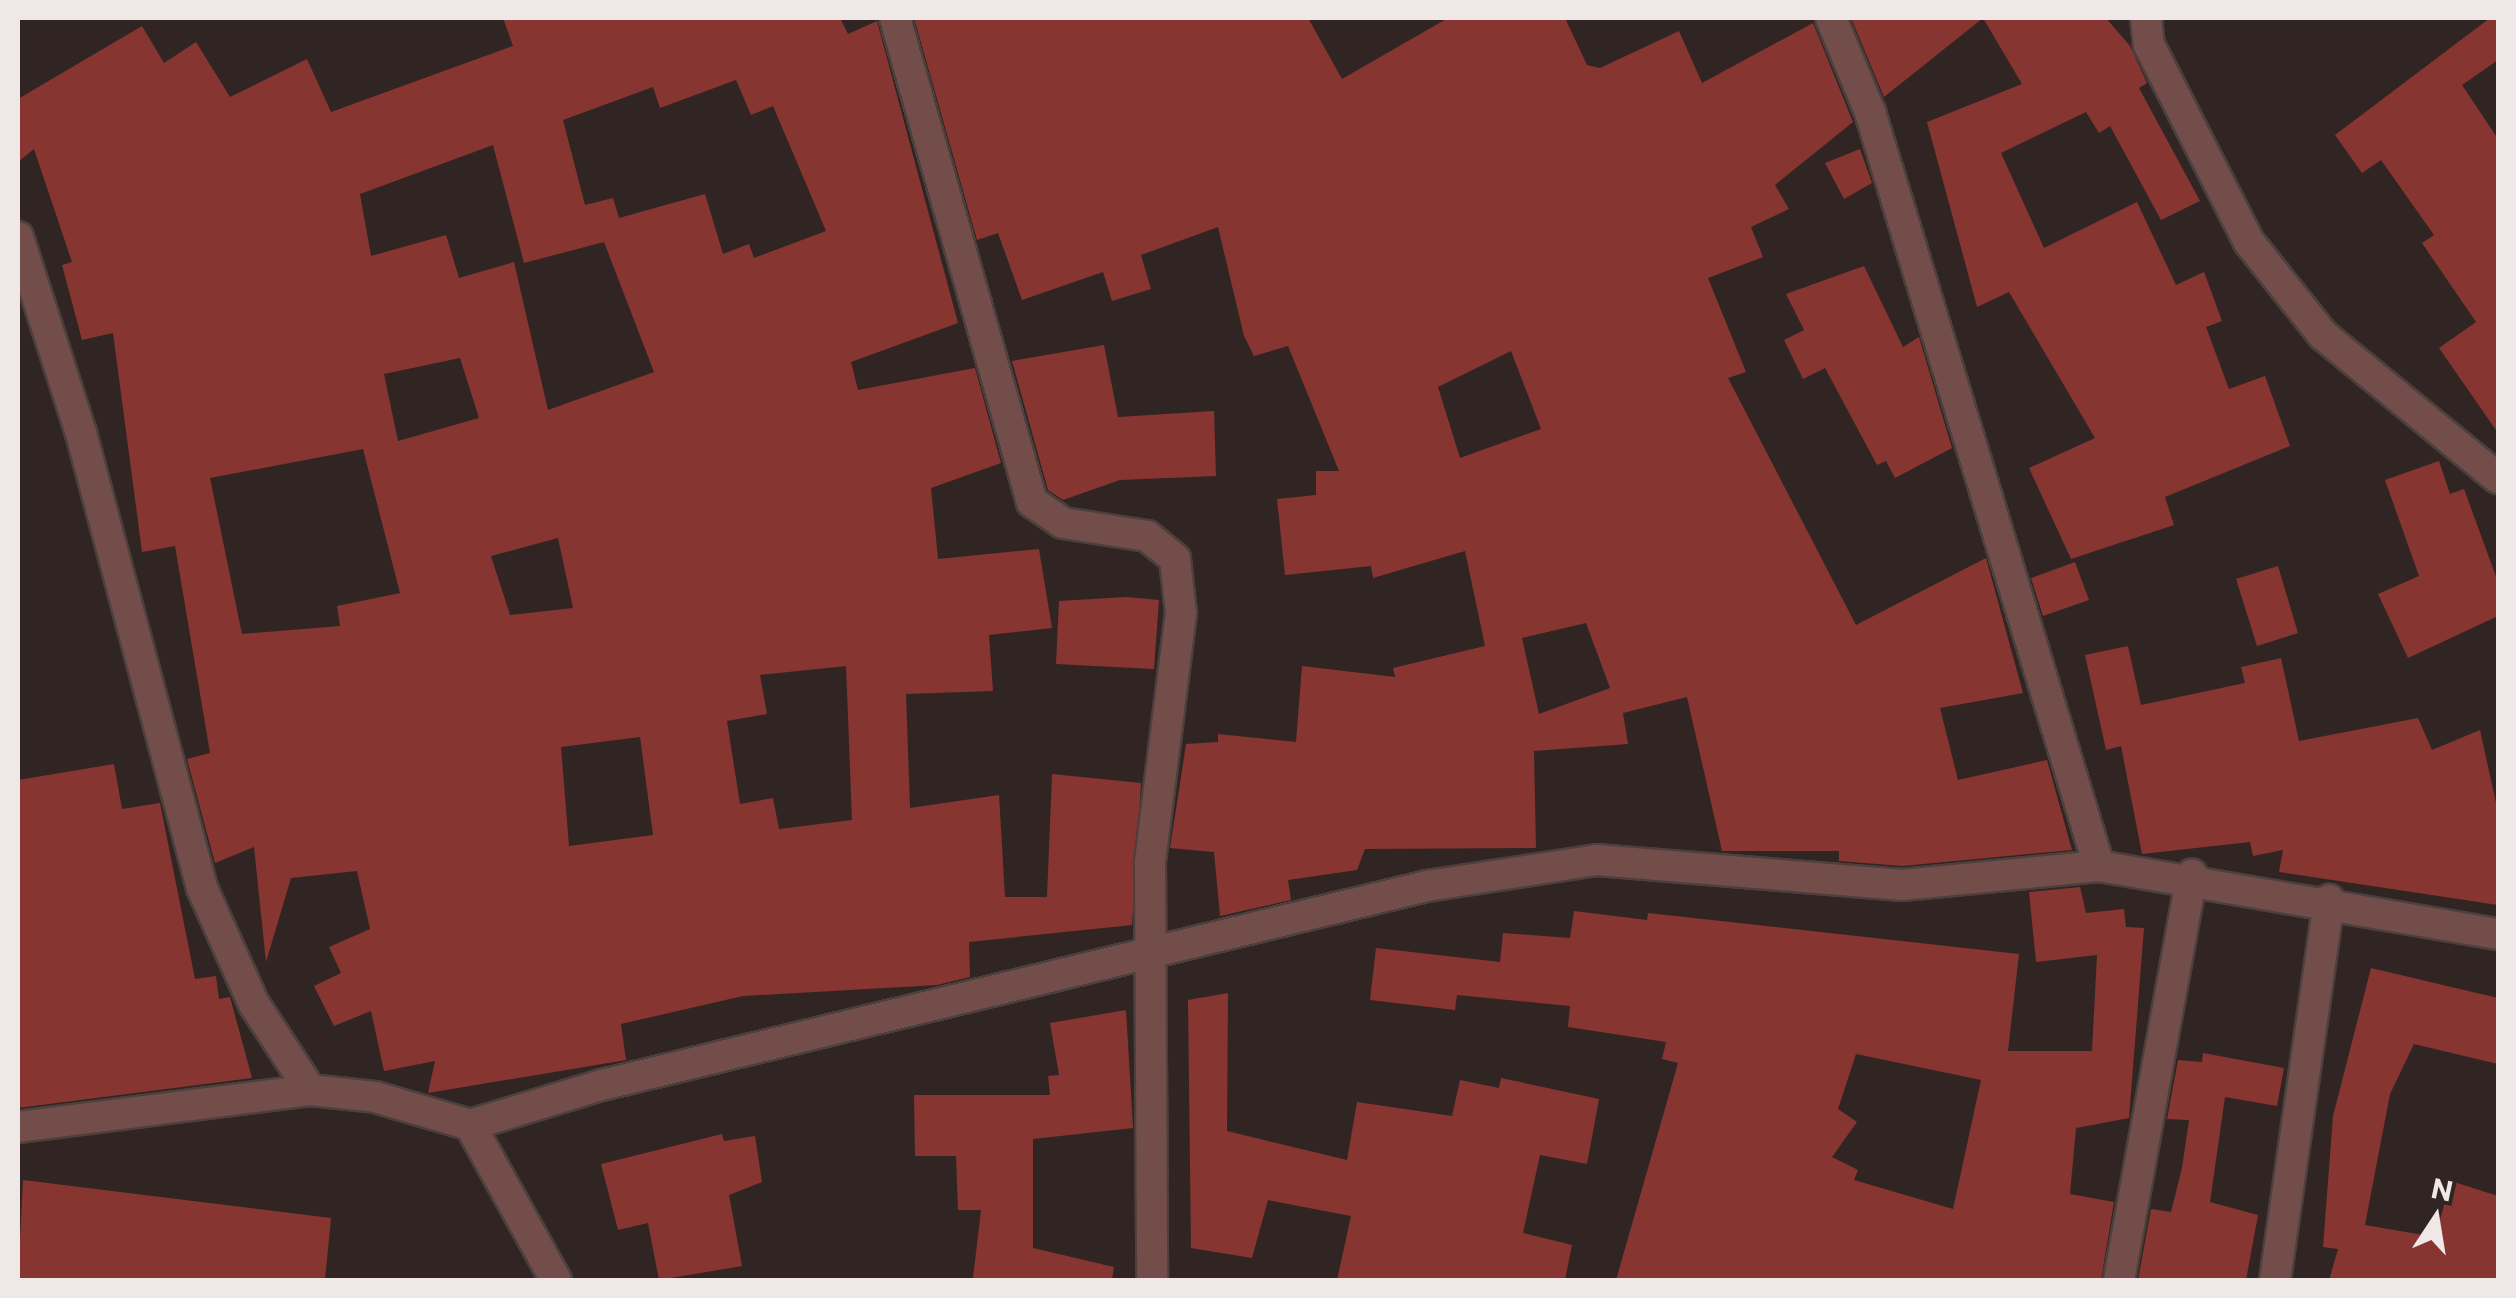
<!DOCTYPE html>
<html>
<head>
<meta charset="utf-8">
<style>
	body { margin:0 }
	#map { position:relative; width:2516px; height:1298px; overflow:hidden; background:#312523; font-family:Commissioner,sans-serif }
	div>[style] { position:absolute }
	.building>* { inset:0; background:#873530 }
	.roads { filter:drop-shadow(2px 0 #4c403e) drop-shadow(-2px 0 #4c403e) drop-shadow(0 2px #4c403e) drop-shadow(0 -2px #4c403e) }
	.minor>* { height:30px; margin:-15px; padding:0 15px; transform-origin:15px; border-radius:15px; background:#734d49 }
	span { translate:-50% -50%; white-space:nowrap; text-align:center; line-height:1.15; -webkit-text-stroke:8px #312523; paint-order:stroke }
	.frame { position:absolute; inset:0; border:20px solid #f0e8e6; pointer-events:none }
	.north { position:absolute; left:2386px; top:1168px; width:100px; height:100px; -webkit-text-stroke:8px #312523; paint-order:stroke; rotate:12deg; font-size:28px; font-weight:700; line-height:40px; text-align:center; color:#f0e8e6 }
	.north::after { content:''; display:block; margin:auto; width:35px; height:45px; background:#f0e8e6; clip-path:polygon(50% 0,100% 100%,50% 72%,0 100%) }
</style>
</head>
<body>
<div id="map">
	<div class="building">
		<i style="clip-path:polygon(evenodd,503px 18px,840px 18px,848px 34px,877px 21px,958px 323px,851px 362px,858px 390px,975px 368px,1001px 463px,931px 488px,938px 559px,1039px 549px,1052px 628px,989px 635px,993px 691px,906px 694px,910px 808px,999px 795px,1005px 897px,1047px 897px,1052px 774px,1141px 783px,1132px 925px,969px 942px,970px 977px,937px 985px,743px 996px,621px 1024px,626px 1060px,428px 1093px,435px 1061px,384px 1071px,371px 1011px,334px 1026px,314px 986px,341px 973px,329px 947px,370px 929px,357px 871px,291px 878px,266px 962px,254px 847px,215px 863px,187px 759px,210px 753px,175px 546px,142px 552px,113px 333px,82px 340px,62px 265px,72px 262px,34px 149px,18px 162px,18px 99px,142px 26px,164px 63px,196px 42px,230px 97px,307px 59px,331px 112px,513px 46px,503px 18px,736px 80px,751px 115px,773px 106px,826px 231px,754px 258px,749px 244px,723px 254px,705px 194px,619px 218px,613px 198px,585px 205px,563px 120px,653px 87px,660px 108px,736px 80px,503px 18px,493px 145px,524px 263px,604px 242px,654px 372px,548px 410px,514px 262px,459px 278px,446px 235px,371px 256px,360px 194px,493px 145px,503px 18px,460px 358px,479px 418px,398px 441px,384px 374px,460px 358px,503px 18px,363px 449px,400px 593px,337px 606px,340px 626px,242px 634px,210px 478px,363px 449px,503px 18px,558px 538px,573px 608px,510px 615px,491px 556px,558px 538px,503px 18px,846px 666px,852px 820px,779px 829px,773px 798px,740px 804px,727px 721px,767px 714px,760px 675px,846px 666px,503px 18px,640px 737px,653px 835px,569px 846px,561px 747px,640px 737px)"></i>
		<i style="clip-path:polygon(evenodd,914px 18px,1308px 18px,1342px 79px,1448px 18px,1565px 18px,1587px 65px,1600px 68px,1679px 31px,1702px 83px,1813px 23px,1853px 122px,1775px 185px,1789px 209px,1751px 227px,1763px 257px,1708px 278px,1746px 372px,1728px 378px,1856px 625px,1986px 558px,2023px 693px,1940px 708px,1958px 780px,2047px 760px,2072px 850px,1902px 866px,1839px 861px,1839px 851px,1722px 851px,1687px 697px,1623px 713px,1628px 744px,1534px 751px,1536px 848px,1365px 849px,1357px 870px,1288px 880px,1291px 900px,1220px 916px,1214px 852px,1170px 848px,1186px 744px,1218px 742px,1218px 734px,1296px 742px,1302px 666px,1395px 677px,1393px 668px,1485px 646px,1465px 551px,1373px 578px,1371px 566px,1285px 575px,1277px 499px,1316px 495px,1316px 471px,1339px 471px,1288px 346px,1254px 356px,1244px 336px,1218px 227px,1141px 255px,1151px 289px,1112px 301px,1103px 272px,1022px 300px,998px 233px,977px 240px,914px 18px,1511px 351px,1541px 429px,1460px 458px,1438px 387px,1511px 351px,914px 18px,1586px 623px,1610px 688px,1539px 714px,1522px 638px,1586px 623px)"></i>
		<i style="clip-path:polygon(1851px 18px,1983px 18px,1884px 97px)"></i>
		<i style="clip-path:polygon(1983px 18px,2106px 18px,2130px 46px,2147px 83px,2139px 88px,2200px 201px,2161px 220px,2110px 126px,2099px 133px,2086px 112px,2001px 153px,2044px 248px,2137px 202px,2176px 285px,2204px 272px,2222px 321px,2206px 327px,2229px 389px,2265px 376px,2290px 446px,2165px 497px,2174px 525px,2071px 559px,2029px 468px,2095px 438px,2009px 292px,1977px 307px,1927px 122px,2022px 84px)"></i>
		<i style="clip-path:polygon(2490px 18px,2498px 18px,2498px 60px,2462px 85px,2498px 139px,2498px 433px,2439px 348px,2476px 322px,2422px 243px,2434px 235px,2381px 160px,2362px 173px,2335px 135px)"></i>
		<i style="clip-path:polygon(1860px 149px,1872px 183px,1844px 199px,1825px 163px)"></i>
		<i style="clip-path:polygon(1864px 266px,1903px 347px,1919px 337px,1952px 448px,1895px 478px,1886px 461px,1877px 465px,1825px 368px,1803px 379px,1784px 340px,1804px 330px,1786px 294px)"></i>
		<i style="clip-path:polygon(1104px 345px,1118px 417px,1214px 411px,1216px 476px,1120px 480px,1063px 500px,1048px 490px,1012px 361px)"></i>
		<i style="clip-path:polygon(2439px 461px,2450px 494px,2464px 489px,2498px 582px,2498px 616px,2408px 658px,2378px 594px,2419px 576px,2385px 480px)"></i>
		<i style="clip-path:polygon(2075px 562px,2089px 600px,2043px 616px,2031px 578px)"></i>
		<i style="clip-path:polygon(2278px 566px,2298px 633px,2257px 646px,2236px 579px)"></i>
		<i style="clip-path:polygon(1127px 597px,1159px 600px,1154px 669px,1056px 664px,1059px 601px)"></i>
		<i style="clip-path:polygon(2128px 646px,2141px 705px,2245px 683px,2241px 667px,2281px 658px,2299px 741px,2418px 718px,2432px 750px,2480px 730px,2498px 812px,2498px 905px,2279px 872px,2283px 850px,2253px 856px,2250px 842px,2142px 854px,2121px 746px,2106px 750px,2085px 655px)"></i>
		<i style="clip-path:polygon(114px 764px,122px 809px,160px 803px,195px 979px,216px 976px,219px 999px,230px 997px,252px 1078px,18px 1108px,18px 780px)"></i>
		<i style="clip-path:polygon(evenodd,2080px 887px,2086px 913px,2124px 909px,2126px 927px,2144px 928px,2129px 1118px,2076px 1128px,2070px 1194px,2114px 1202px,2101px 1280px,1616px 1280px,1678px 1063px,1662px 1059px,1666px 1042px,1568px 1027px,1570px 1006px,1457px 995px,1455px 1010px,1370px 1000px,1376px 948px,1500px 962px,1503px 933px,1570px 938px,1574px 911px,1647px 920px,1648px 913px,2019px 954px,2008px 1051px,2092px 1051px,2097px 955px,2036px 962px,2029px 892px,2080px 887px,1856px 1054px,1981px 1080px,1953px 1209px,1854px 1180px,1858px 1170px,1832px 1157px,1857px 1122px,1838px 1109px,1856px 1054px)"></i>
		<i style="clip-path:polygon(2371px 968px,2498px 998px,2498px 1064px,2414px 1044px,2390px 1094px,2365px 1225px,2435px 1237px,2451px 1181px,2498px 1196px,2498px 1280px,2329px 1280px,2338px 1249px,2323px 1247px,2333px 1116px)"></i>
		<i style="clip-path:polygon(1228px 993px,1227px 1131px,1347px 1160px,1357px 1102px,1452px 1116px,1460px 1080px,1499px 1088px,1501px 1078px,1599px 1099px,1587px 1164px,1540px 1155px,1523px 1233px,1572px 1245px,1565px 1280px,1337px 1280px,1351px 1216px,1268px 1200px,1252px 1258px,1191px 1248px,1188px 1000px)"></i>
		<i style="clip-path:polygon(1126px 1010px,1133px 1128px,1033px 1139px,1033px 1248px,1114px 1267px,1112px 1280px,973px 1278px,981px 1210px,958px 1210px,956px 1156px,915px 1156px,914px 1095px,1050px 1095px,1048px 1076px,1059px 1075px,1050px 1023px)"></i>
		<i style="clip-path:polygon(2203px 1053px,2284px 1068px,2277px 1106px,2225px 1097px,2210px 1202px,2258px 1215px,2246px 1280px,2138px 1280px,2151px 1209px,2171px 1212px,2182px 1168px,2189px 1120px,2167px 1119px,2178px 1060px,2202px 1062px)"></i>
		<i style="clip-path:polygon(722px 1134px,724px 1141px,755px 1136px,762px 1182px,729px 1195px,742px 1266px,659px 1280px,648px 1223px,618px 1230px,601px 1164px)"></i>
		<i style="clip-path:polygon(23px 1180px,331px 1218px,325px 1280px,18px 1280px)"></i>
	</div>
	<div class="roads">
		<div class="minor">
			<i style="left:895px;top:18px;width:503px;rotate:74.2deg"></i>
			<i style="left:1032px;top:502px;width:37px;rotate:34deg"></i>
			<i style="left:1063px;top:523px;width:85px;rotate:8.8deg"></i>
			<i style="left:1147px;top:536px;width:36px;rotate:39deg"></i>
			<i style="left:1175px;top:559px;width:54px;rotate:83.7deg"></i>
			<i style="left:1181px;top:613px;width:250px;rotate:97.1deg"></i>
			<i style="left:1150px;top:861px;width:419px;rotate:89.7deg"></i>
			<i style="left:1831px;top:18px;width:102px;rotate:67.5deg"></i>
			<i style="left:1870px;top:112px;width:788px;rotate:73.11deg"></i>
			<i style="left:2146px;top:18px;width:27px;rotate:84deg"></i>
			<i style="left:2149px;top:45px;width:221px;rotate:63.1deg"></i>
			<i style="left:2249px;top:242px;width:119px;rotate:51.5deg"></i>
			<i style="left:2323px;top:335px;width:226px;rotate:39.3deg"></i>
			<i style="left:18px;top:237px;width:206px;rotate:72.2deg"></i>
			<i style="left:81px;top:433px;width:471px;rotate:75.1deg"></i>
			<i style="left:202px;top:888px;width:127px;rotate:65.9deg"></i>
			<i style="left:254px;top:1004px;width:103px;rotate:56.9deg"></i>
			<i style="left:470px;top:1125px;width:138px;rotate:-16.9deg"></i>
			<i style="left:602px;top:1085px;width:849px;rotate:-13.56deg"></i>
			<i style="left:1427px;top:886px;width:172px;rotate:-8.7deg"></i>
			<i style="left:1597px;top:860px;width:306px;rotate:4.7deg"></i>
			<i style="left:1902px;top:885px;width:198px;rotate:-5.5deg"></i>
			<i style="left:2099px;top:866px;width:405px;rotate:9.7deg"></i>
			<i style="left:18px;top:1127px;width:294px;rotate:-7.2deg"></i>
			<i style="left:310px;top:1090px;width:65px;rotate:6.1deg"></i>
			<i style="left:375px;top:1097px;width:99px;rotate:16.4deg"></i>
			<i style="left:470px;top:1125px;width:177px;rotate:61deg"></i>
			<i style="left:2119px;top:1280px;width:412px;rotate:-79.8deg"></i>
			<i style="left:2275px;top:1280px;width:384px;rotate:-81.9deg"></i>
		</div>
	</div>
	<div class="frame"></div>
	<div class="north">N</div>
</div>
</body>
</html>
